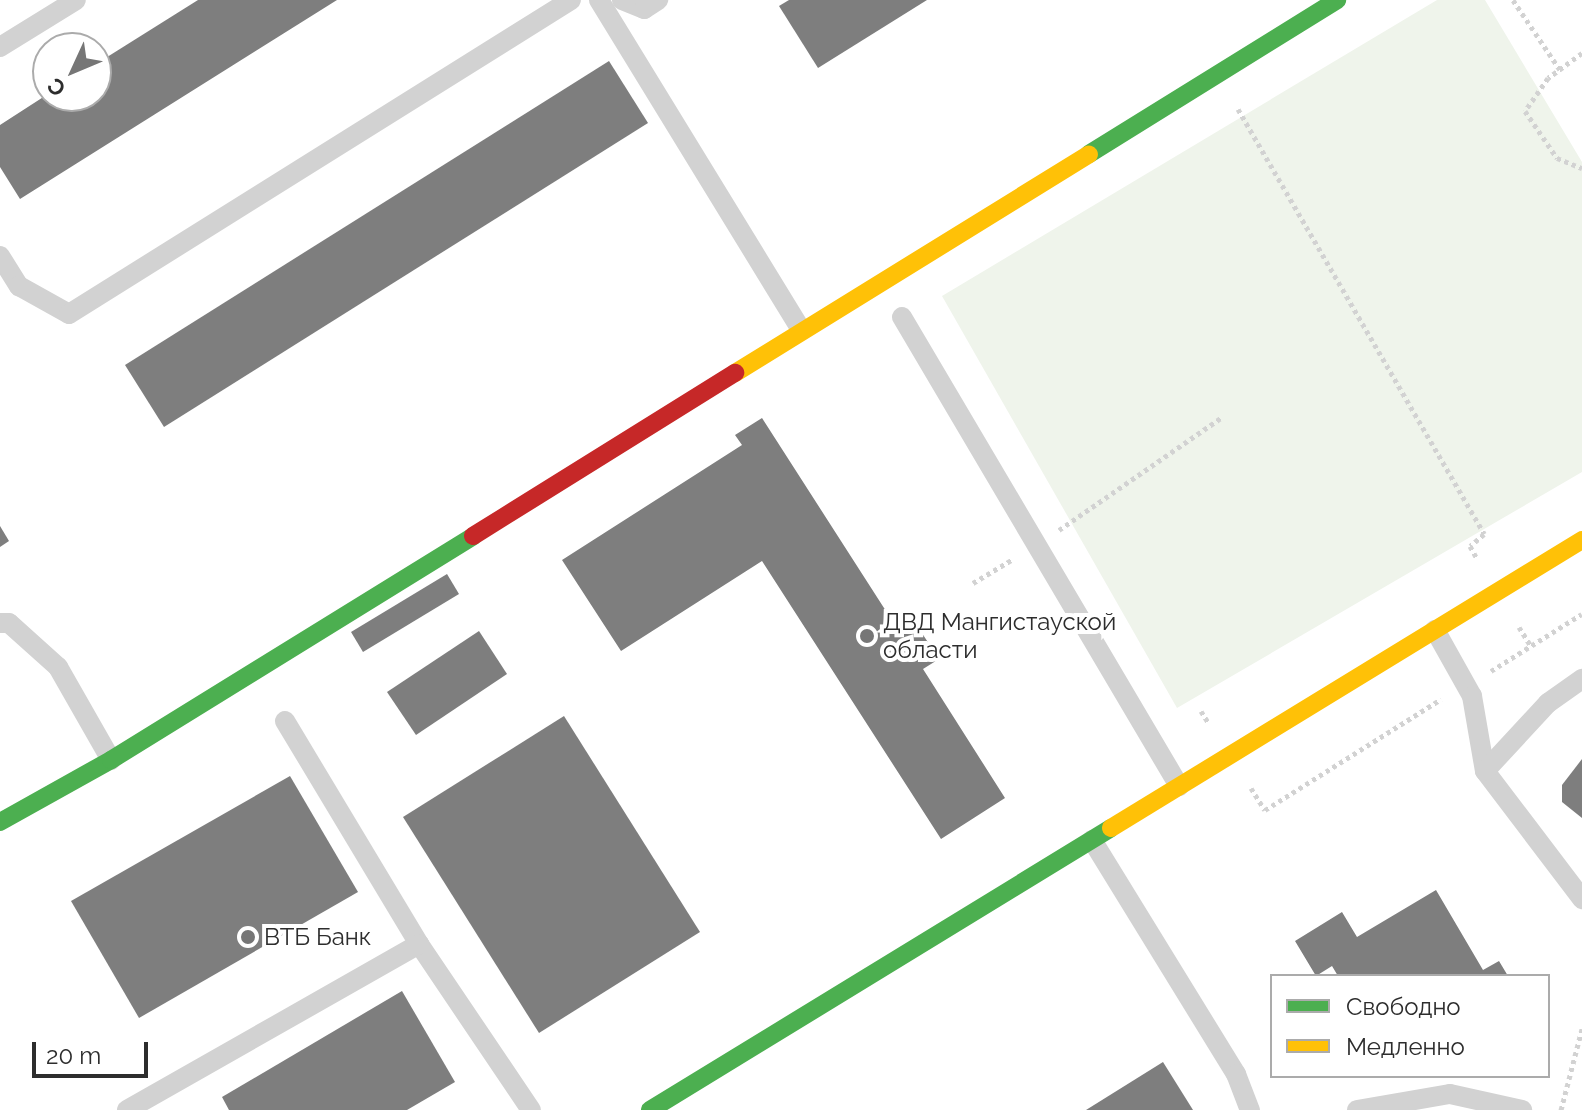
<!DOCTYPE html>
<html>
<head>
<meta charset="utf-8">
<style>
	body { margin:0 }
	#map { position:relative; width:1582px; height:1110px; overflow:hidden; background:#fff; font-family:Raleway,sans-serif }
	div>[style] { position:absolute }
	.green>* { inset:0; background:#eff4eb }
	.building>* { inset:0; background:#7e7e7e }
	.path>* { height:5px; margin-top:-2.5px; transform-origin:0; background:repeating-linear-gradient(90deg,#d2d2d2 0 4px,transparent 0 8px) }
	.lane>* { height:20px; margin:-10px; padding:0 10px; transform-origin:10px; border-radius:10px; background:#d2d2d2 }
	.fast>* { height:18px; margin:-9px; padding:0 9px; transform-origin:9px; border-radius:9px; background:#4caf50 }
	.slow>* { height:18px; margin:-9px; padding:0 9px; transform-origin:9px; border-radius:9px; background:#ffc107 }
	.jam>* { height:18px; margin:-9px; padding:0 9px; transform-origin:9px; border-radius:9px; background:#c62828 }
	.dots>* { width:22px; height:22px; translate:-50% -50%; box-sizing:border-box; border:4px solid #fff; border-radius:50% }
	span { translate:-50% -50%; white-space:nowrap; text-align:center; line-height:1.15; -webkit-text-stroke:8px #fff; paint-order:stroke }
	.poi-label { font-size:24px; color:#2d2d2d }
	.left { translate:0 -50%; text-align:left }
	.legend { position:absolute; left:1270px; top:974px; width:280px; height:104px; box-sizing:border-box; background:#fff; border:2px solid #ababab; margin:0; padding:10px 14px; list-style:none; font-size:24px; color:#2d2d2d }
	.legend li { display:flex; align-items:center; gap:16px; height:40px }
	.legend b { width:40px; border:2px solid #ababab }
	.north { position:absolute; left:32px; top:32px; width:80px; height:80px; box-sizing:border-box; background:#fff; border:2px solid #ababab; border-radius:50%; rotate:226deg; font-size:22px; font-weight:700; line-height:32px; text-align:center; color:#2d2d2d }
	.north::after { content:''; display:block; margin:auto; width:28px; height:36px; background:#767676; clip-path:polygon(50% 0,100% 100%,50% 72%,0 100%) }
	.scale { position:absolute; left:32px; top:1042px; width:116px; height:36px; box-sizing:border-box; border:4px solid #2d2d2d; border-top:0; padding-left:10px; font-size:24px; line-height:28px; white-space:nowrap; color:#2d2d2d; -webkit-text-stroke:6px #fff; paint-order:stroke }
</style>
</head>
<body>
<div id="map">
	<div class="green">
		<i style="clip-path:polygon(1437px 0,1485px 0,1582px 162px,1582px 472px,1177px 708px,942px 296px)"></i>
	</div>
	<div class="building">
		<i style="clip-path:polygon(198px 0,337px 0,20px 199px,0 167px,0 125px,48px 94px,96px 96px,96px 64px)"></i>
		<i style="clip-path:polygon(789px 0,927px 0,818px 68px,779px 6px)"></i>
		<i style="clip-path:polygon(609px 61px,648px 123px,164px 427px,125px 365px)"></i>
		<i style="clip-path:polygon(762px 418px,893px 622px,908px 612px,939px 659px,923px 669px,1005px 798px,941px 839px,762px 561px,621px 651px,562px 560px,742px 445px,735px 435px)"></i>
		<i style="clip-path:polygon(0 526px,9px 541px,0 547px)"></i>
		<i style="clip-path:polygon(447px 574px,459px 594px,363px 652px,351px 632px)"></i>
		<i style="clip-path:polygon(479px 631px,507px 674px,416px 735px,387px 692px)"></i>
		<i style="clip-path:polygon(564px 716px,700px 932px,539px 1033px,403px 817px)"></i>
		<i style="clip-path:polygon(1582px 759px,1582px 818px,1562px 802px,1562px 785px)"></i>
		<i style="clip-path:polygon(290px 776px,358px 892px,139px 1018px,71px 901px)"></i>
		<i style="clip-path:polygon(1436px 890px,1483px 970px,1499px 961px,1508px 976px,1338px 976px,1332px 966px,1316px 976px,1295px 941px,1342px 912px,1357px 937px)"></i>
		<i style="clip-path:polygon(402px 991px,455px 1082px,407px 1110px,229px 1110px,222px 1097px)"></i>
		<i style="clip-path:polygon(1163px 1062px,1193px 1110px,1086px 1110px)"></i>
	</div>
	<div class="path">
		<i style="left:1513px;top:0;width:84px;rotate:56.1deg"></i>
		<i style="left:1582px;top:53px;width:42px;rotate:143.7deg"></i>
		<i style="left:1548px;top:78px;width:40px;rotate:124.9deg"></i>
		<i style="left:1525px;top:111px;width:57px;rotate:55.8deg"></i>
		<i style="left:1557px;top:158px;width:27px;rotate:22deg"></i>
		<i style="left:1238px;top:109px;width:491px;rotate:59.9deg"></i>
		<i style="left:1484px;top:534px;width:18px;rotate:139deg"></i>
		<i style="left:1470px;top:546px;width:13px;rotate:61deg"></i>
		<i style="left:1059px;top:530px;width:197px;rotate:-34.7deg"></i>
		<i style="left:973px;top:583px;width:47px;rotate:-31deg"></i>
		<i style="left:1519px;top:627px;width:22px;rotate:58deg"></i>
		<i style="left:1491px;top:671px;width:107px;rotate:-32.1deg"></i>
		<i style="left:1201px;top:711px;width:13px;rotate:58deg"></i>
		<i style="left:1251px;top:788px;width:26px;rotate:58deg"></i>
		<i style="left:1265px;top:810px;width:208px;rotate:-32.2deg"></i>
		<i style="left:1561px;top:1110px;width:84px;rotate:-75.5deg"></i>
	</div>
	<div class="lane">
		<i style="left:599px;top:0;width:387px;rotate:58.5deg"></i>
		<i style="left:622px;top:0;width:24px;rotate:22deg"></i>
		<i style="left:644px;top:9px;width:17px;rotate:-33deg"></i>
		<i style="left:0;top:47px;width:89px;rotate:-31.7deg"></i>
		<i style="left:0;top:256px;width:36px;rotate:58deg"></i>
		<i style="left:19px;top:286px;width:57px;rotate:29.2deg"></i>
		<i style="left:69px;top:314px;width:592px;rotate:-32.03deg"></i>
		<i style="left:902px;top:317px;width:545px;rotate:59.43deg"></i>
		<i style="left:0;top:623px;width:9px"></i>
		<i style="left:9px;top:623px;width:66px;rotate:41.9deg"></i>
		<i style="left:58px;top:667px;width:107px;rotate:60.3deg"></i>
		<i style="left:1435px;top:630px;width:76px;rotate:60.7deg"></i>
		<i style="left:1472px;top:696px;width:76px;rotate:80.2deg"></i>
		<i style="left:1485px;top:771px;width:161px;rotate:52.8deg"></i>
		<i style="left:285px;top:721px;width:260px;rotate:59deg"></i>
		<i style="left:419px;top:944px;width:200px;rotate:56deg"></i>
		<i style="left:1485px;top:771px;width:93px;rotate:-47.2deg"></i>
		<i style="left:1548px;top:703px;width:42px;rotate:-35.2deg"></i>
		<i style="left:1092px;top:840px;width:275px;rotate:58.4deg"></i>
		<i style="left:1236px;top:1074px;width:39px;rotate:69deg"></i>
		<i style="left:127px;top:1110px;width:336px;rotate:-29.6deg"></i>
		<i style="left:1357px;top:1110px;width:94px;rotate:-9.8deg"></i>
		<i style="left:1450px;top:1094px;width:74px;rotate:12.5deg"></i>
	</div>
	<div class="fast">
		<i style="left:1089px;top:154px;width:292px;rotate:-31.8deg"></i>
		<i style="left:0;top:822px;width:127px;rotate:-29.2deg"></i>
		<i style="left:111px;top:760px;width:426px;rotate:-31.7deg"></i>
		<i style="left:650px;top:1110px;width:540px;rotate:-31.45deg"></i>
	</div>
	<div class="slow">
		<i style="left:735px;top:373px;width:416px;rotate:-31.7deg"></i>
		<i style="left:1111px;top:828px;width:552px;rotate:-31.44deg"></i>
	</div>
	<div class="jam">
		<i style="left:473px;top:536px;width:309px;rotate:-31.9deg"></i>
	</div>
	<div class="dots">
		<i style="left:867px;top:636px;background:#767676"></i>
		<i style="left:248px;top:937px;background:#767676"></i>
	</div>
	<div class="poi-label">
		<span class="left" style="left:883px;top:636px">ДВД Мангистауской<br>области</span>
		<span class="left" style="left:264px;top:937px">ВТБ Банк</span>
	</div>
	<ul class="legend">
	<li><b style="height:10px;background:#4caf50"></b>Свободно</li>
	<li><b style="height:10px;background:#ffc107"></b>Медленно</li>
	</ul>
	<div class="north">С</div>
	<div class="scale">20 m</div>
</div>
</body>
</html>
